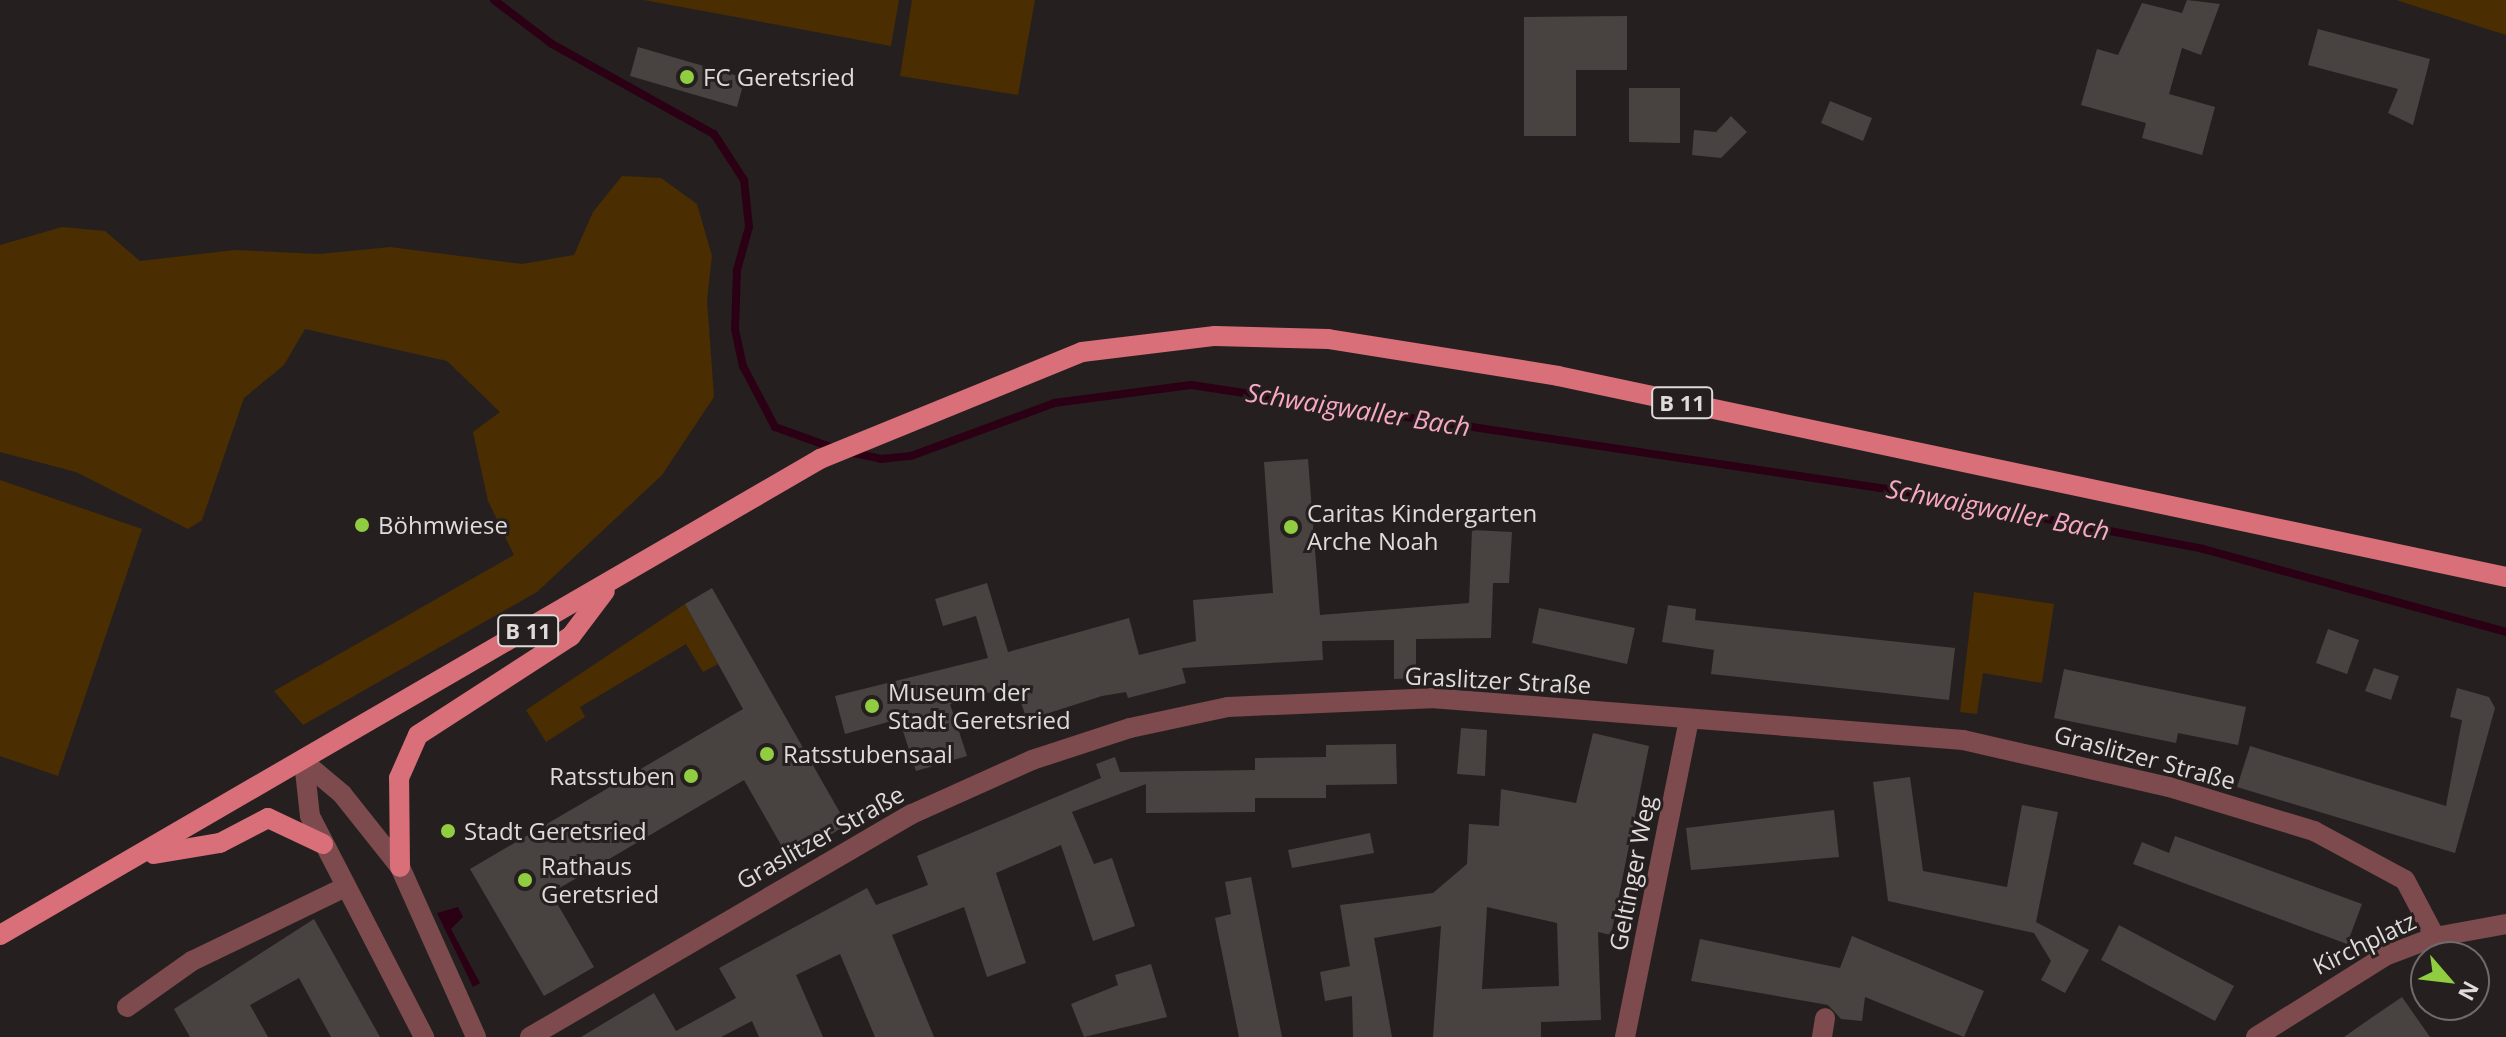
<!DOCTYPE html>
<html>
<head>
<meta charset="utf-8">
<style>
	body { margin:0 }
	#map { position:relative; width:2506px; height:1037px; overflow:hidden; background:#25201f; font-family:"Open Sans",sans-serif }
	div>[style] { position:absolute }
	.green>* { inset:0; background:#4a2d00 }
	.water>* { inset:0; background:#2b0014 }
	.stream>* { height:8px; margin:-4px; padding:0 4px; transform-origin:4px; border-radius:4px; background:#2b0014 }
	.building>* { inset:0; background:#484341 }
	.street>* { height:20px; margin:-10px; padding:0 10px; transform-origin:10px; border-radius:10px; background:#7d4a4d }
	.primary>* { height:20px; margin:-10px; padding:0 10px; transform-origin:10px; border-radius:10px; background:#d96f79 }
	.dots>* { width:22px; height:22px; translate:-50% -50%; box-sizing:border-box; border:4px solid #25201f; border-radius:50% }
	span { translate:-50% -50%; white-space:nowrap; text-align:center; line-height:1.15; -webkit-text-stroke:6px #25201f; paint-order:stroke }
	.shield-label span { padding:2px 6px; background:#25201f; border:2px solid; border-radius:6px; -webkit-text-stroke-width:0 }
	.shield-label { font-size:22px; color:#dfdbda; font-weight:700 }
	.poi-label { font-size:24px; color:#dfdbda }
	.left { translate:0 -50%; text-align:left }
	.right { translate:-100% -50%; text-align:right }
	.street-label { font-size:24px; color:#dfdbda }
	.water-label { font-size:26px; color:#f8a8c5; font-style:italic }
	.north { position:absolute; left:2410px; top:941px; width:80px; height:80px; box-sizing:border-box; background:#25201f; border:2px solid #6f6b6a; border-radius:50%; rotate:118deg; font-size:22px; font-weight:700; line-height:32px; text-align:center; color:#dfdbda }
	.north::after { content:''; display:block; margin:auto; width:28px; height:36px; background:#90cd40; clip-path:polygon(50% 0,100% 100%,50% 72%,0 100%) }
</style>
</head>
<body>
<div id="map">
	<div class="green">
		<i style="clip-path:polygon(644px 0,899px 0,891px 46px)"></i>
		<i style="clip-path:polygon(912px 0,1035px 0,1018px 95px,900px 76px)"></i>
		<i style="clip-path:polygon(2396px 0,2506px 0,2506px 35px)"></i>
		<i style="clip-path:polygon(622px 176px,661px 178px,697px 204px,712px 256px,707px 300px,714px 397px,662px 475px,537px 592px,303px 725px,274px 691px,514px 555px,488px 501px,473px 432px,500px 412px,447px 361px,305px 329px,284px 365px,244px 398px,202px 520px,188px 529px,76px 472px,0 452px,0 245px,62px 227px,105px 231px,140px 261px,235px 250px,320px 254px,390px 247px,522px 264px,574px 255px,593px 212px)"></i>
		<i style="clip-path:polygon(0 480px,142px 529px,58px 776px,0 756px)"></i>
		<i style="clip-path:polygon(1974px 592px,2054px 604px,2042px 683px,1983px 673px,1977px 714px,1960px 712px)"></i>
		<i style="clip-path:polygon(685px 604px,718px 664px,703px 672px,686px 644px,580px 707px,585px 717px,546px 742px,526px 710px)"></i>
	</div>
	<div class="water">
		<i style="clip-path:polygon(458px 907px,463px 917px,451px 929px,480px 983px,473px 987px,437px 913px)"></i>
	</div>
	<div class="stream">
		<i style="left:494px;top:0;width:73px;rotate:37.2deg"></i>
		<i style="left:552px;top:44px;width:185px;rotate:29.1deg"></i>
		<i style="left:714px;top:134px;width:55px;rotate:56.9deg"></i>
		<i style="left:744px;top:180px;width:47px;rotate:83.9deg"></i>
		<i style="left:749px;top:227px;width:45px;rotate:105.6deg"></i>
		<i style="left:737px;top:270px;width:59px;rotate:91.9deg"></i>
		<i style="left:735px;top:329px;width:38px;rotate:78deg"></i>
		<i style="left:743px;top:366px;width:69px;rotate:62.3deg"></i>
		<i style="left:775px;top:427px;width:65px;rotate:19.8deg"></i>
		<i style="left:849px;top:452px;width:33px;rotate:12deg"></i>
		<i style="left:881px;top:459px;width:30px;rotate:-6deg"></i>
		<i style="left:911px;top:456px;width:153px;rotate:-20.3deg"></i>
		<i style="left:1054px;top:403px;width:138px;rotate:-7.5deg"></i>
		<i style="left:1191px;top:385px;width:717px;rotate:8.5deg"></i>
		<i style="left:1900px;top:491px;width:309px;rotate:10.8deg"></i>
		<i style="left:2203px;top:549px;width:314px;rotate:15.3deg"></i>
	</div>
	<div class="building">
		<i style="clip-path:polygon(2187px 0,2220px 4px,2201px 55px,2182px 48px,2169px 94px,2215px 107px,2202px 155px,2142px 138px,2146px 123px,2081px 105px,2097px 49px,2118px 55px,2142px 3px,2182px 13px)"></i>
		<i style="clip-path:polygon(1627px 16px,1627px 70px,1576px 70px,1576px 136px,1524px 136px,1524px 17px)"></i>
		<i style="clip-path:polygon(2318px 29px,2430px 59px,2413px 125px,2388px 113px,2398px 89px,2308px 65px)"></i>
		<i style="clip-path:polygon(638px 47px,745px 78px,737px 107px,630px 76px)"></i>
		<i style="clip-path:polygon(1629px 88px,1680px 88px,1680px 143px,1629px 142px)"></i>
		<i style="clip-path:polygon(1830px 101px,1872px 118px,1863px 141px,1821px 123px)"></i>
		<i style="clip-path:polygon(1731px 116px,1747px 132px,1721px 158px,1692px 155px,1694px 130px,1716px 132px)"></i>
		<i style="clip-path:polygon(1308px 459px,1320px 615px,1469px 603px,1472px 530px,1512px 532px,1509px 583px,1493px 583px,1491px 638px,1416px 639px,1416px 678px,1394px 679px,1394px 640px,1322px 641px,1323px 660px,1182px 668px,1186px 683px,1128px 698px,1126px 692px,1102px 696px,1027px 720px,1015px 685px,950px 704px,967px 756px,916px 771px,899px 719px,845px 734px,835px 696px,988px 658px,976px 616px,943px 626px,935px 599px,987px 583px,1008px 652px,1129px 618px,1139px 655px,1196px 641px,1193px 600px,1273px 593px,1264px 462px)"></i>
		<i style="clip-path:polygon(712px 588px,847px 825px,789px 859px,744px 780px,551px 893px,594px 967px,544px 996px,470px 869px,743px 709px,685px 604px)"></i>
		<i style="clip-path:polygon(1668px 605px,1696px 609px,1695px 620px,1955px 648px,1949px 700px,1711px 674px,1714px 650px,1662px 642px)"></i>
		<i style="clip-path:polygon(1539px 608px,1635px 628px,1627px 664px,1532px 643px)"></i>
		<i style="clip-path:polygon(2328px 629px,2359px 640px,2347px 674px,2316px 663px)"></i>
		<i style="clip-path:polygon(2374px 668px,2399px 676px,2391px 700px,2365px 691px)"></i>
		<i style="clip-path:polygon(2064px 669px,2246px 707px,2238px 745px,2178px 733px,2176px 743px,2054px 718px)"></i>
		<i style="clip-path:polygon(2457px 688px,2489px 697px,2495px 708px,2455px 853px,2237px 787px,2250px 746px,2446px 806px,2462px 720px,2450px 717px)"></i>
		<i style="clip-path:polygon(1461px 728px,1487px 730px,1485px 776px,1457px 774px)"></i>
		<i style="clip-path:polygon(evenodd,1593px 733px,1649px 746px,1611px 935px,1598px 932px,1601px 1020px,1541px 1022px,1541px 1037px,1433px 1037px,1441px 926px,1374px 938px,1392px 1037px,1353px 1037px,1352px 996px,1325px 1001px,1320px 972px,1350px 966px,1340px 905px,1433px 893px,1467px 864px,1469px 824px,1499px 826px,1501px 789px,1576px 803px,1593px 733px,1487px 907px,1557px 923px,1559px 986px,1482px 989px,1487px 907px)"></i>
		<i style="clip-path:polygon(1396px 744px,1397px 784px,1326px 785px,1326px 798px,1255px 798px,1255px 812px,1146px 813px,1146px 784px,1072px 812px,1094px 864px,1112px 858px,1135px 926px,1093px 941px,1061px 845px,996px 873px,1026px 963px,987px 977px,964px 907px,892px 935px,934px 1037px,875px 1037px,840px 954px,796px 975px,823px 1037px,759px 1037px,752px 1021px,721px 1037px,581px 1037px,654px 993px,676px 1031px,736px 998px,719px 968px,867px 888px,876px 905px,928px 885px,917px 856px,1101px 778px,1096px 764px,1115px 757px,1120px 772px,1255px 770px,1255px 758px,1326px 757px,1326px 745px)"></i>
		<i style="clip-path:polygon(1910px 777px,1923px 871px,2007px 887px,2022px 805px,2058px 812px,2036px 922px,2089px 950px,2065px 993px,2041px 980px,2051px 961px,2034px 933px,1888px 901px,1873px 782px)"></i>
		<i style="clip-path:polygon(1834px 810px,1839px 857px,1691px 870px,1686px 828px)"></i>
		<i style="clip-path:polygon(1370px 833px,1374px 853px,1292px 868px,1288px 850px)"></i>
		<i style="clip-path:polygon(2175px 836px,2362px 904px,2347px 944px,2133px 864px,2142px 842px,2169px 853px)"></i>
		<i style="clip-path:polygon(1251px 877px,1266px 956px,1282px 1037px,1239px 1037px,1215px 918px,1231px 914px,1225px 882px)"></i>
		<i style="clip-path:polygon(314px 919px,380px 1037px,331px 1037px,299px 978px,250px 1005px,268px 1037px,190px 1037px,174px 1009px)"></i>
		<i style="clip-path:polygon(2119px 925px,2234px 986px,2215px 1021px,2101px 960px)"></i>
		<i style="clip-path:polygon(1852px 936px,1984px 991px,1964px 1037px,1865px 997px,1862px 1021px,1841px 1019px,1828px 1005px,1691px 981px,1700px 939px,1840px 968px)"></i>
		<i style="clip-path:polygon(1151px 964px,1167px 1017px,1084px 1037px,1071px 1004px,1118px 985px,1115px 975px)"></i>
		<i style="clip-path:polygon(2402px 997px,2430px 1037px,2344px 1037px,2374px 1016px)"></i>
	</div>
	<div class="street">
		<i style="left:304px;top:762px;width:50px;rotate:40.1deg"></i>
		<i style="left:342px;top:794px;width:93px;rotate:51.5deg"></i>
		<i style="left:400px;top:867px;width:186px;rotate:65.9deg"></i>
		<i style="left:304px;top:762px;width:54px;rotate:83.7deg"></i>
		<i style="left:310px;top:816px;width:249px;rotate:62.7deg"></i>
		<i style="left:127px;top:1007px;width:80px;rotate:-35.3deg"></i>
		<i style="left:192px;top:961px;width:168px;rotate:-25.8deg"></i>
		<i style="left:530px;top:1037px;width:442px;rotate:-30.3deg"></i>
		<i style="left:912px;top:814px;width:132px;rotate:-24.2deg"></i>
		<i style="left:1032px;top:760px;width:103px;rotate:-18.1deg"></i>
		<i style="left:1130px;top:728px;width:100px;rotate:-12.1deg"></i>
		<i style="left:1228px;top:707px;width:203px;rotate:-2.5deg"></i>
		<i style="left:1431px;top:698px;width:534px;rotate:4.51deg"></i>
		<i style="left:1963px;top:740px;width:211px;rotate:12.9deg"></i>
		<i style="left:2169px;top:787px;width:152px;rotate:16.9deg"></i>
		<i style="left:2314px;top:831px;width:103px;rotate:28.3deg"></i>
		<i style="left:2405px;top:880px;width:64px;rotate:62.2deg"></i>
		<i style="left:1625px;top:1037px;width:324px;rotate:-78.6deg"></i>
		<i style="left:1822px;top:1037px;width:19px;rotate:-81deg"></i>
		<i style="left:2256px;top:1037px;width:152px;rotate:-32.1deg"></i>
		<i style="left:2385px;top:956px;width:53px;rotate:-20.8deg"></i>
		<i style="left:2435px;top:937px;width:72px;rotate:-10.4deg"></i>
	</div>
	<div class="primary">
		<i style="left:154px;top:854px;width:67px;rotate:-9.5deg"></i>
		<i style="left:220px;top:843px;width:54px;rotate:-27.5deg"></i>
		<i style="left:268px;top:818px;width:61px;rotate:25.3deg"></i>
		<i style="left:400px;top:867px;width:89px;rotate:-90.6deg"></i>
		<i style="left:399px;top:778px;width:47px;rotate:-66.2deg"></i>
		<i style="left:418px;top:735px;width:182px;rotate:-32.9deg"></i>
		<i style="left:571px;top:636px;width:56px;rotate:-52.9deg"></i>
		<i style="left:0;top:935px;width:948px;rotate:-30.13deg"></i>
		<i style="left:820px;top:459px;width:283px;rotate:-22.2deg"></i>
		<i style="left:1082px;top:352px;width:134px;rotate:-6.9deg"></i>
		<i style="left:1215px;top:336px;width:113px;rotate:1.5deg"></i>
		<i style="left:1328px;top:339px;width:233px;rotate:9.1deg"></i>
		<i style="left:1558px;top:376px;width:969px;rotate:11.97deg"></i>
	</div>
	<div class="dots">
		<i style="left:687px;top:77px;background:#90cd40"></i>
		<i style="left:362px;top:525px;background:#90cd40"></i>
		<i style="left:1291px;top:527px;background:#90cd40"></i>
		<i style="left:872px;top:706px;background:#90cd40"></i>
		<i style="left:767px;top:754px;background:#90cd40"></i>
		<i style="left:691px;top:776px;background:#90cd40"></i>
		<i style="left:448px;top:831px;background:#90cd40"></i>
		<i style="left:525px;top:880px;background:#90cd40"></i>
	</div>
	<div class="shield-label">
		<span style="left:1682px;top:403px">B 11</span>
		<span style="left:528px;top:631px">B 11</span>
	</div>
	<div class="poi-label">
		<span class="left" style="left:703px;top:77px">FC Geretsried</span>
		<span class="left" style="left:1307px;top:527px">Caritas Kindergarten<br>Arche Noah</span>
		<span class="left" style="left:378px;top:525px">Böhmwiese</span>
		<span class="left" style="left:888px;top:706px">Museum der<br>Stadt Geretsried</span>
		<span class="left" style="left:783px;top:754px">Ratsstubensaal</span>
		<span class="right" style="left:675px;top:776px">Ratsstuben</span>
		<span class="left" style="left:464px;top:831px">Stadt Geretsried</span>
		<span class="left" style="left:541px;top:880px">Rathaus<br>Geretsried</span>
	</div>
	<div class="street-label">
		<span style="left:1498px;top:680px;rotate:3deg">Graslitzer Straße</span>
		<span style="left:2145px;top:757px;rotate:15deg">Graslitzer Straße</span>
		<span style="left:820px;top:837px;rotate:-29deg">Graslitzer Straße</span>
		<span style="left:1632px;top:873px;rotate:-79deg">Geltinger Weg</span>
		<span style="left:2364px;top:943px;rotate:-26deg">Kirchplatz</span>
	</div>
	<div class="water-label">
		<span style="left:1358px;top:410px;rotate:9deg">Schwaigwaller Bach</span>
		<span style="left:1998px;top:510px;rotate:11deg">Schwaigwaller Bach</span>
	</div>
	<div class="north">N</div>
</div>
</body>
</html>
